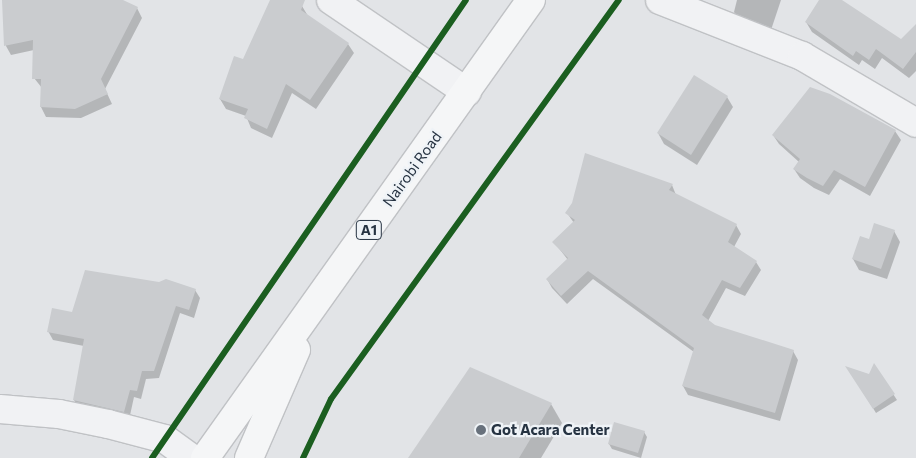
<!DOCTYPE html>
<html>
<head>
<meta charset="utf-8">
<style>
	body { margin:0 }
	#map { position:relative; width:916px; height:458px; overflow:hidden; background:#e2e4e7; font-family:Commissioner,sans-serif }
	div>[style] { position:absolute }
	.shadow>* { inset:0; background:#0003 }
	.building>* { inset:0; background:#cacccf }
	.roads { filter:drop-shadow(1px 0 #c0c2c5) drop-shadow(-1px 0 #c0c2c5) drop-shadow(0 1px #c0c2c5) drop-shadow(0 -1px #c0c2c5) }
	.street>* { height:28px; margin:-14px; padding:0 14px; transform-origin:14px; border-radius:14px; background:#f1f2f4 }
	.primary>* { height:28px; margin:-14px; padding:0 14px; transform-origin:14px; border-radius:14px; background:#f5f6f7 }
	.highway>* { height:28px; margin:-14px; padding:0 14px; transform-origin:14px; border-radius:14px; background:#f5f6f7 }
	.cycleway>* { height:6px; margin:-3px; padding:0 3px; transform-origin:3px; border-radius:3px; background:#1b5e20 }
	.dots>* { width:14px; height:14px; translate:-50% -50%; box-sizing:border-box; border:2px solid #eff3f7; border-radius:50% }
	span { translate:-50% -50%; white-space:nowrap; text-align:center; line-height:1.15; -webkit-text-stroke:4.5px #eff3f7; paint-order:stroke }
	.shield-label span { padding:1px 4px; background:#eff3f7; border:1px solid; border-radius:4px; -webkit-text-stroke-width:0 }
	.shield-label { font-size:14px; color:#263342; font-weight:700 }
	.street-label { font-size:15px; color:#263342 }
	.poi-label { font-size:15px; color:#263342; font-weight:700 }
	.left { translate:0 -50%; text-align:left }
</style>
</head>
<body>
<div id="map">
	<div class="shadow">
		<i style="clip-path:polygon(4px 0,120px 0,137px 8px,142px 18px,105px 89px,112px 104px,81px 118px,46px 117px,41px 107px,42px 88px,34px 78px,34px 50px,11px 55px,6px 46px)"></i>
		<i style="clip-path:polygon(271px 0,290px 0,302px 6px,308px 16px,348px 44px,354px 53px,316px 109px,292px 93px,272px 138px,251px 128px,246px 116px,226px 109px,220px 99px,244px 61px)"></i>
		<i style="clip-path:polygon(737px 0,781px 0,771px 30px,737px 17px,734px 12px)"></i>
		<i style="clip-path:polygon(821px 0,840px 0,901px 40px,916px 26px,916px 71px,909px 78px,882px 58px,875px 69px,862px 60px,859px 65px,812px 32px,806px 22px)"></i>
		<i style="clip-path:polygon(727px 97px,733px 107px,697px 165px,664px 144px,658px 133px)"></i>
		<i style="clip-path:polygon(895px 131px,901px 140px,870px 196px,840px 179px,829px 195px,814px 188px,800px 178px,794px 169px,799px 162px,779px 144px,773px 135px)"></i>
		<i style="clip-path:polygon(586px 154px,672px 185px,676px 195px,736px 225px,741px 234px,734px 247px,756px 262px,761px 270px,745px 296px,726px 288px,708px 321px,714px 326px,793px 351px,798px 360px,780px 421px,688px 395px,683px 386px,694px 352px,593px 279px,567px 304px,552px 288px,547px 279px,568px 260px,554px 242px,574px 223px,567px 213px,573px 204px)"></i>
		<i style="clip-path:polygon(894px 231px,900px 242px,887px 279px,859px 270px,853px 259px)"></i>
		<i style="clip-path:polygon(195px 290px,200px 298px,194px 318px,180px 313px,159px 378px,146px 379px,141px 399px,134px 397px,129px 420px,79px 408px,74px 400px,84px 346px,53px 340px,48px 331px,73px 313px)"></i>
		<i style="clip-path:polygon(874px 365px,897px 400px,876px 413px,848px 368px,870px 375px)"></i>
		<i style="clip-path:polygon(551px 404px,562px 423px,541px 458px,409px 458px)"></i>
		<i style="clip-path:polygon(644px 432px,647px 437px,641px 458px,612px 449px,609px 444px)"></i>
	</div>
	<div class="building">
		<i style="clip-path:polygon(2px 0,123px 0,138px 7px,101px 79px,108px 94px,75px 109px,40px 107px,41px 79px,32px 79px,33px 40px,4px 46px)"></i>
		<i style="clip-path:polygon(270px 0,305px 0,301px 10px,349px 43px,310px 100px,286px 84px,267px 129px,244px 118px,248px 109px,219px 99px,234px 56px,243px 59px)"></i>
		<i style="clip-path:polygon(819px 0,842px 0,901px 39px,916px 24px,916px 52px,903px 69px,876px 49px,869px 60px,856px 51px,853px 56px,805px 22px)"></i>
		<i style="clip-path:polygon(694px 75px,728px 96px,691px 155px,657px 133px)"></i>
		<i style="clip-path:polygon(810px 87px,830px 94px,896px 130px,865px 187px,834px 170px,823px 186px,807px 178px,793px 169px,800px 159px,772px 135px)"></i>
		<i style="clip-path:polygon(585px 153px,673px 184px,669px 190px,737px 224px,728px 242px,757px 261px,740px 288px,722px 280px,702px 315px,715px 325px,794px 350px,775px 413px,682px 386px,694px 348px,588px 271px,561px 296px,546px 279px,568px 258px,552px 242px,575px 220px,565px 213px,572px 203px)"></i>
		<i style="clip-path:polygon(874px 223px,895px 230px,881px 269px,852px 259px,860px 236px,869px 239px)"></i>
		<i style="clip-path:polygon(85px 270px,159px 282px,166px 279px,196px 289px,189px 310px,176px 306px,154px 371px,142px 371px,137px 391px,130px 390px,124px 412px,73px 400px,84px 339px,47px 332px,52px 308px,72px 312px)"></i>
		<i style="clip-path:polygon(874px 363px,895px 394px,873px 409px,845px 366px,869px 374px)"></i>
		<i style="clip-path:polygon(470px 367px,552px 403px,519px 458px,408px 458px)"></i>
		<i style="clip-path:polygon(614px 422px,645px 431px,638px 453px,608px 444px)"></i>
	</div>
	<div class="roads">
		<div class="street">
			<i style="left:331px;top:0;width:164px;rotate:34.1deg"></i>
			<i style="left:660px;top:0;width:153px;rotate:21.5deg"></i>
			<i style="left:802px;top:56px;width:132px;rotate:30.4deg"></i>
			<i style="left:0;top:409px;width:59px;rotate:4.8deg"></i>
			<i style="left:59px;top:414px;width:50px;rotate:11.5deg"></i>
			<i style="left:108px;top:424px;width:59px;rotate:14.7deg"></i>
			<i style="left:165px;top:439px;width:32px;rotate:36deg"></i>
		</div>
		<div class="primary">
			<i style="left:249px;top:458px;width:118px;rotate:-66.5deg"></i>
		</div>
		<div class="highway">
			<i style="left:205px;top:458px;width:562px;rotate:-54.56deg"></i>
		</div>
	</div>
	<div class="cycleway">
		<i style="left:152px;top:458px;width:555px;rotate:-55.57deg"></i>
		<i style="left:303px;top:458px;width:65px;rotate:-64.6deg"></i>
		<i style="left:331px;top:399px;width:492px;rotate:-54.2deg"></i>
	</div>
	<div class="dots">
		<i style="left:481px;top:430px;background:#68717c"></i>
	</div>
	<div class="shield-label">
		<span style="left:369px;top:230px">A1</span>
	</div>
	<div class="street-label">
		<span style="left:412px;top:169px;rotate:-54deg">Nairobi Road</span>
	</div>
	<div class="poi-label">
		<span class="left" style="left:491px;top:430px">Got Acara Center</span>
	</div>
</div>
</body>
</html>
